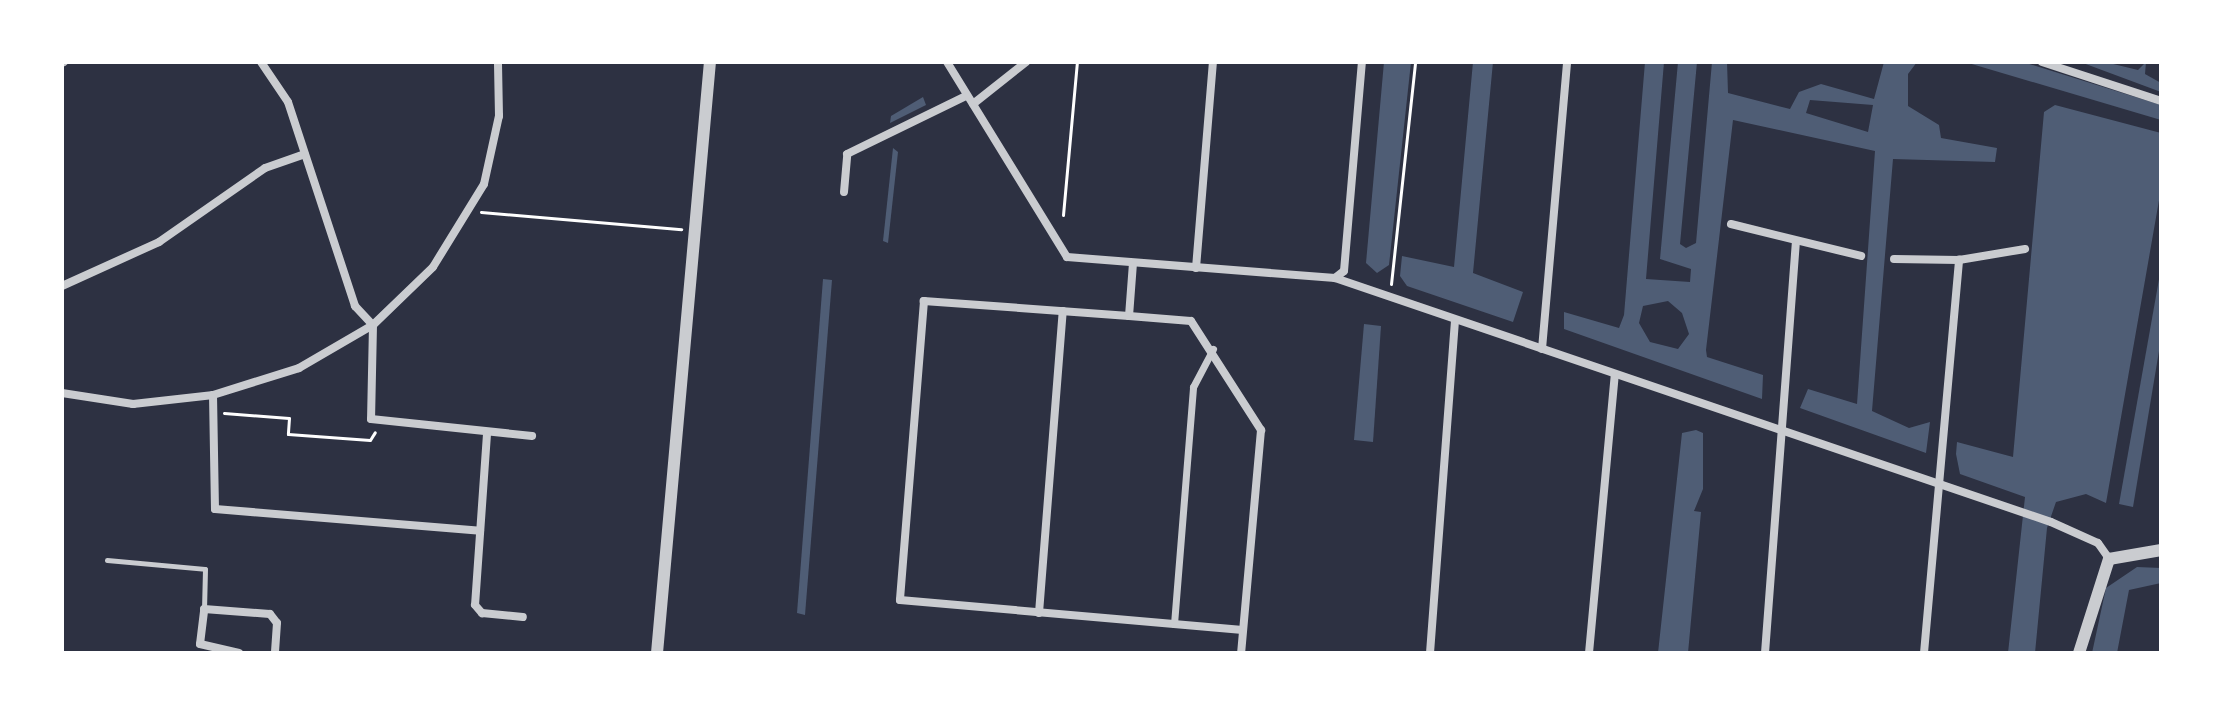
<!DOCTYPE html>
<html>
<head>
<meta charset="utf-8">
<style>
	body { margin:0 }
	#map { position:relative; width:2223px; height:715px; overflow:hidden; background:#2d3142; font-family:Overpass,sans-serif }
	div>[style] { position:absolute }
	.water>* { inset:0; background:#4f5d75 }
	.path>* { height:3px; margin:-1.5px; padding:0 1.5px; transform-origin:1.5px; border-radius:1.5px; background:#fff }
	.service>* { height:5px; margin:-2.5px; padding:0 2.5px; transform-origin:2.5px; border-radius:2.5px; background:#caccd0 }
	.pedestrian>* { height:7px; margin:-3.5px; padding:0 3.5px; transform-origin:3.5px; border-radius:3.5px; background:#caccd0 }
	.minor>* { height:8px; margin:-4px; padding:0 4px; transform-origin:4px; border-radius:4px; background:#caccd0 }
	.tertiary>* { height:12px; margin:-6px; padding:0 6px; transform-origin:6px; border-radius:6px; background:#caccd0 }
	span { translate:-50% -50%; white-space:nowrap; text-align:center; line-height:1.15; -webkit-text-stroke:6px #fff; paint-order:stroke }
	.frame { position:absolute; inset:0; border:64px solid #fff; pointer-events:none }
</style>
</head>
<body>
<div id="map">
	<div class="water">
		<i style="clip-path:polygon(1384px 62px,1411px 62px,1389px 265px,1377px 273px,1366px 263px)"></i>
		<i style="clip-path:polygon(1473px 62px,1493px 62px,1473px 273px,1523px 292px,1513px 322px,1407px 286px,1400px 276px,1402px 256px,1454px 267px)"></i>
		<i style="clip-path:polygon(evenodd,1645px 62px,1664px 62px,1646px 279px,1690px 282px,1691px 269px,1660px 259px,1678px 62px,1697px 62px,1680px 244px,1686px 248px,1696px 243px,1712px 62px,1727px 62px,1728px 93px,1790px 109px,1799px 92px,1821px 84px,1874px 99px,1884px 62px,1917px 62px,1908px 74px,1908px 106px,1939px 125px,1941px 138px,1997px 148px,1995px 162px,1893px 159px,1872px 411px,1909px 428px,1930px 422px,1926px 453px,1800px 408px,1808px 389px,1857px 404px,1875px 151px,1733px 120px,1706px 350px,1707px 357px,1763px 375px,1762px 399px,1564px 329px,1564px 312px,1619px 328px,1624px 315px,1645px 62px,1810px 100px,1873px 105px,1868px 132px,1806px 113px,1810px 100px,1645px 62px,1668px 301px,1682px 313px,1689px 334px,1678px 349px,1650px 342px,1639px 323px,1643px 306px,1668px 301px)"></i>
		<i style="clip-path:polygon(1965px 62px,2023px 62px,2161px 105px,2161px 120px)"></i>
		<i style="clip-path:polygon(2105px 62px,2138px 70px,2146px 62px,2145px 74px,2161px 83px,2161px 92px,2083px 63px)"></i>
		<i style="clip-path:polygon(923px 97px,926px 105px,890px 123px,891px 116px)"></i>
		<i style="clip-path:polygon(2055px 105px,2161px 133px,2161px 189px,2106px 503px,2086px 494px,2056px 502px,2047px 528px,2035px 653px,2008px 653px,2025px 497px,1960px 474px,1956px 454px,1957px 442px,2013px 457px,2044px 112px)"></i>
		<i style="clip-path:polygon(893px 148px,898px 152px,888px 243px,883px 241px)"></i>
		<i style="clip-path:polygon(2161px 268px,2161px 339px,2133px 507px,2119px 504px)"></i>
		<i style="clip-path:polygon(823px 279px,832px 280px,805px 615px,797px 613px)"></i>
		<i style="clip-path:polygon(1364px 324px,1381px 326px,1373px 442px,1354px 440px)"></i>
		<i style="clip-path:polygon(1696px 430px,1703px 433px,1703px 489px,1694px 511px,1701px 512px,1688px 653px,1658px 653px,1682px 433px)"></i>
		<i style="clip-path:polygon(2137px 567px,2161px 568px,2161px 583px,2129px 590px,2117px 653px,2092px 653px,2106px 588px)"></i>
	</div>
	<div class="path">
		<i style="left:481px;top:212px;width:201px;rotate:4.9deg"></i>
		<i style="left:1063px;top:215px;width:154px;rotate:-84.8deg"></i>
		<i style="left:1391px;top:284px;width:223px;rotate:-83.8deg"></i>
		<i style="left:224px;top:413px;width:65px;rotate:4.4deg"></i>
		<i style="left:289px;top:418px;width:16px;rotate:94deg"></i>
		<i style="left:288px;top:434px;width:82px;rotate:4.2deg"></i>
		<i style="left:370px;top:440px;width:9px;rotate:-58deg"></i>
	</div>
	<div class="service">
		<i style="left:107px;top:560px;width:98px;rotate:5.2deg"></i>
		<i style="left:205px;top:569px;width:40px;rotate:91.4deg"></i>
	</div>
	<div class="pedestrian">
		<i style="left:1174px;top:624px;width:238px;rotate:-85.4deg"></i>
		<i style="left:1193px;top:387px;width:43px;rotate:-62.2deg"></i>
	</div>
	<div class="minor">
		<i style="left:261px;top:62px;width:48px;rotate:56deg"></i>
		<i style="left:288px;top:102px;width:215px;rotate:71.8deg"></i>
		<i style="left:355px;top:306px;width:26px;rotate:47deg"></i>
		<i style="left:373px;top:325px;width:94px;rotate:91.2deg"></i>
		<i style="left:371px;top:419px;width:162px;rotate:6deg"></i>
		<i style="left:947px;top:62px;width:229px;rotate:58.4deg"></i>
		<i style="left:1067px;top:257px;width:269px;rotate:4.5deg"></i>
		<i style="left:1335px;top:278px;width:756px;rotate:18.82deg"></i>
		<i style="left:2051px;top:522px;width:51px;rotate:24.1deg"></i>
		<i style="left:2098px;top:543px;width:19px;rotate:55deg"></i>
		<i style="left:2042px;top:62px;width:125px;rotate:18.1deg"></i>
		<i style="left:62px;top:63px;width:2px;rotate:-27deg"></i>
		<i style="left:973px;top:104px;width:68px;rotate:-38.4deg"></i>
		<i style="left:844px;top:192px;width:38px;rotate:-85deg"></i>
		<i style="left:847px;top:154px;width:132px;rotate:-26deg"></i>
		<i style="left:1731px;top:224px;width:134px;rotate:13.8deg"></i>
		<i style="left:1894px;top:259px;width:65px;rotate:0.9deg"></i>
		<i style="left:1959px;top:260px;width:67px;rotate:-9.5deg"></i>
		<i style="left:1133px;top:263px;width:53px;rotate:94.3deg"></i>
		<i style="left:1129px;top:316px;width:62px;rotate:4.6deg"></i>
		<i style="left:1191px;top:321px;width:130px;rotate:57.3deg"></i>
		<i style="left:1261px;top:430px;width:224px;rotate:95.1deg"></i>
		<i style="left:1196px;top:268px;width:207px;rotate:-85.3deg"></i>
		<i style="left:1335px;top:278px;width:11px;rotate:-38deg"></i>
		<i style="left:1344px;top:271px;width:210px;rotate:-85.1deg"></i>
		<i style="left:62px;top:286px;width:107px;rotate:-24.4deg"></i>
		<i style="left:159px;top:242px;width:129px;rotate:-34.9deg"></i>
		<i style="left:265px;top:168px;width:42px;rotate:-19.3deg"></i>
		<i style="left:1129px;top:316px;width:206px;rotate:-175.8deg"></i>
		<i style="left:924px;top:301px;width:300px;rotate:94.6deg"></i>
		<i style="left:900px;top:600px;width:344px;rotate:5deg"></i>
		<i style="left:1542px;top:349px;width:288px;rotate:-85deg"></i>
		<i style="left:62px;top:393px;width:72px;rotate:8.8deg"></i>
		<i style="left:133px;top:404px;width:81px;rotate:-6.4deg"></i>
		<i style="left:213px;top:395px;width:90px;rotate:-17.4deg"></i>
		<i style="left:299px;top:368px;width:86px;rotate:-30.2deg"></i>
		<i style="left:373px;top:325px;width:83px;rotate:-44deg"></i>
		<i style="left:433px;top:267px;width:97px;rotate:-58.4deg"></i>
		<i style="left:484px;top:184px;width:70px;rotate:-77.6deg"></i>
		<i style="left:499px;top:116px;width:54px;rotate:-91.1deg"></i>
		<i style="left:213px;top:395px;width:114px;rotate:89deg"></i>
		<i style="left:215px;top:509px;width:266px;rotate:4.7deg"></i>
		<i style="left:487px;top:434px;width:171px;rotate:94deg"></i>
		<i style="left:475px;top:605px;width:11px;rotate:49deg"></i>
		<i style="left:482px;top:613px;width:41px;rotate:5.6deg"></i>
		<i style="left:1039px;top:613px;width:303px;rotate:-85.5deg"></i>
		<i style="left:239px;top:653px;width:40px;rotate:-167deg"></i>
		<i style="left:200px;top:644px;width:35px;rotate:-83deg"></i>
		<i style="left:204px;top:609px;width:66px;rotate:4.3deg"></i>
		<i style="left:270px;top:614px;width:11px;rotate:52deg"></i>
		<i style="left:277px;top:623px;width:30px;rotate:94deg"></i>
		<i style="left:1430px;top:653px;width:334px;rotate:-85.7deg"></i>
		<i style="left:1589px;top:653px;width:279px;rotate:-84.7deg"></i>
		<i style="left:1765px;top:653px;width:411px;rotate:-85.7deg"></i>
		<i style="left:1924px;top:653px;width:395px;rotate:-84.9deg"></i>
	</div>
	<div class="tertiary">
		<i style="left:657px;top:653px;width:593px;rotate:-84.88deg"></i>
		<i style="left:2079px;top:653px;width:99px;rotate:-72.3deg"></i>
		<i style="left:2109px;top:559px;width:53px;rotate:-9.8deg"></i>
	</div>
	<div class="frame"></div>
</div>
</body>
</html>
